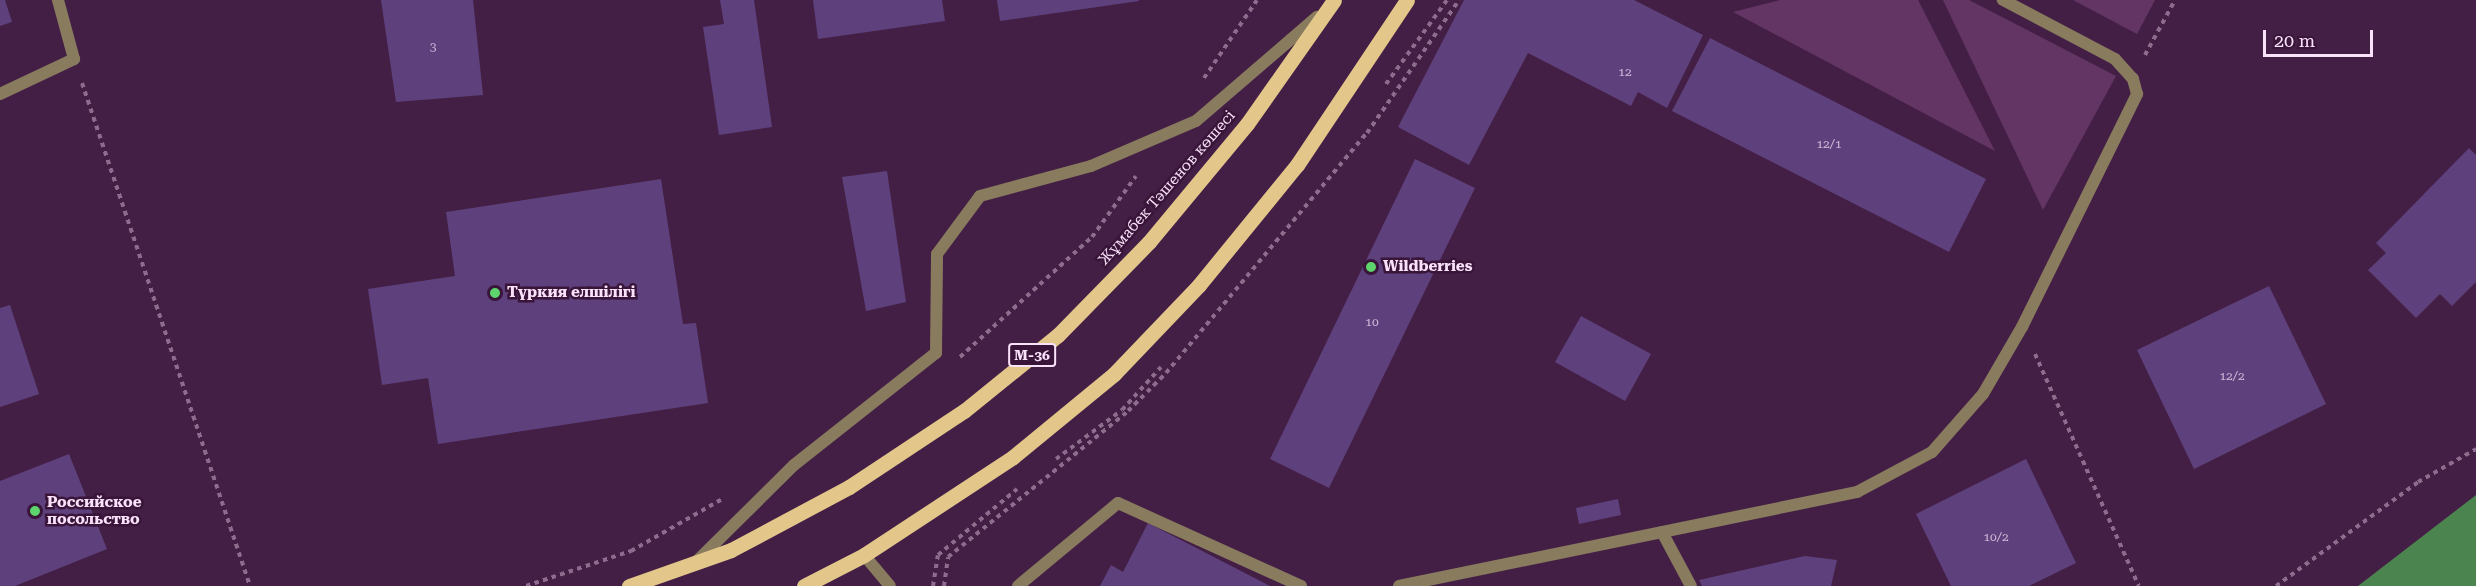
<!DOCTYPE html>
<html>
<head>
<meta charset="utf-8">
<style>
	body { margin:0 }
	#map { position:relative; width:2476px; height:586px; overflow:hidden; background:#441f45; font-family:"Roboto Serif",serif }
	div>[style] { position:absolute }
	.green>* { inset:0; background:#633564 }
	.water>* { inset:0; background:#4c8450 }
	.building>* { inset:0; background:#5e417c }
	.path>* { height:4px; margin-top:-2px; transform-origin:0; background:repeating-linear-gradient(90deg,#8d6d8e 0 4.5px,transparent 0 9px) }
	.service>* { height:12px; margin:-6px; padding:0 6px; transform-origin:6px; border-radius:6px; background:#887b5e }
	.primary>* { height:15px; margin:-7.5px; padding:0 7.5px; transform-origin:7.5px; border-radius:7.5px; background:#e2c68a }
	.dots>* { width:16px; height:16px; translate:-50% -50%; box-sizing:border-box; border:3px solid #39153a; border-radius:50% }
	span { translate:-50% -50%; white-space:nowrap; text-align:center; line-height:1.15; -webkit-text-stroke:5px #39153a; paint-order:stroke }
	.number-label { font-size:12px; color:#d3bada }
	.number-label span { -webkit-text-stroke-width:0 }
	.shield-label span { padding:2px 4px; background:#39153a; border:2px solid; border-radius:4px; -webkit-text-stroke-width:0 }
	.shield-label { font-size:14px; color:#fae2fa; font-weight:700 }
	.street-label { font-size:15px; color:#fae2fa }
	.poi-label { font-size:15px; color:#fae2fa; font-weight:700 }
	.left { translate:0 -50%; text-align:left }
	.scale { position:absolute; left:2263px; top:30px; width:110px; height:27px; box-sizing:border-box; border:3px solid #fae2fa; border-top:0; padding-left:8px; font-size:18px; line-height:21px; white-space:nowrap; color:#fae2fa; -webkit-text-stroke:4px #39153a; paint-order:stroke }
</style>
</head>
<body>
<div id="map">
	<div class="green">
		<i style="clip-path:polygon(1780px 0,1918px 0,1995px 151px,1733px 12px)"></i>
		<i style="clip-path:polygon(1943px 0,1969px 0,2116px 76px,2043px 210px)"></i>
		<i style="clip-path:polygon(2073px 0,2155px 0,2137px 34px)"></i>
	</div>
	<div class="water">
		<i style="clip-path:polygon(2476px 495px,2476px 586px,2358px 586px)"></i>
	</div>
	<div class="building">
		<i style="clip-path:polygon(0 0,5px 0,12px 22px,0 26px)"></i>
		<i style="clip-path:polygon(381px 0,473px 0,483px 95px,396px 102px)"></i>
		<i style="clip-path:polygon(720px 0,754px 0,772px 127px,719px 135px,703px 27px,724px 24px)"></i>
		<i style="clip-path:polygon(813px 0,942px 0,945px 21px,818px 39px)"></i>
		<i style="clip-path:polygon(997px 0,1139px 0,1139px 1px,1000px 21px)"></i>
		<i style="clip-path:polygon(1464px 0,1634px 0,1703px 35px,1667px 108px,1638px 92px,1631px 106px,1528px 53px,1469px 165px,1398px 127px)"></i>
		<i style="clip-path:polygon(1710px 38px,1986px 179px,1949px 252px,1672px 111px)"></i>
		<i style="clip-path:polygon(2469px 148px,2476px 155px,2476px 282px,2452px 306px,2440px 294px,2416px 318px,2368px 270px,2386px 253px,2376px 243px)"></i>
		<i style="clip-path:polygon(1415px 159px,1475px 188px,1329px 488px,1270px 459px)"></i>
		<i style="clip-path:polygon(887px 171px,906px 302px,866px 311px,842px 177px)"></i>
		<i style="clip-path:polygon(661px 179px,683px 324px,696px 323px,708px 403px,438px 444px,428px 378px,382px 385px,368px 289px,455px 276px,446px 212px)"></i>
		<i style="clip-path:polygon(2269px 286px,2326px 404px,2194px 469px,2137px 350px)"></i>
		<i style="clip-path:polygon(10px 305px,39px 394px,0 407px,0 308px)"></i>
		<i style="clip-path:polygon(1581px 316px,1651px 354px,1625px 401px,1555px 362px)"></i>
		<i style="clip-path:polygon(69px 454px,107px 549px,15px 586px,0 586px,0 481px)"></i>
		<i style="clip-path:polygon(2026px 459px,2076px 563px,2029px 586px,1951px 586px,1916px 514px)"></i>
		<i style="clip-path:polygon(1618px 499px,1621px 515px,1579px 524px,1576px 508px)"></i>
		<i style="clip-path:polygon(1148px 523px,1270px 586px,1100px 586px,1111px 565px,1123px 572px)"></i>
		<i style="clip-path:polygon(1805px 556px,1837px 560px,1831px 586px,1702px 586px,1699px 580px)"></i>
	</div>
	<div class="path">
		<i style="left:2145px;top:55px;width:63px;rotate:-61.4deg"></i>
		<i style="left:1204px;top:78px;width:94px;rotate:-55.8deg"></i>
		<i style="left:82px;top:83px;width:530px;rotate:71.53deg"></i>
		<i style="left:1386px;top:84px;width:104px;rotate:-54deg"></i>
		<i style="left:2035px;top:354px;width:254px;rotate:65.9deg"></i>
		<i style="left:960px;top:357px;width:178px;rotate:-42.3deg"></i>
		<i style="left:1092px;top:237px;width:75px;rotate:-54.2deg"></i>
		<i style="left:1056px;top:459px;width:82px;rotate:-36.6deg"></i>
		<i style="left:1122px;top:410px;width:58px;rotate:-47.8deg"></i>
		<i style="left:526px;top:586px;width:111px;rotate:-18.4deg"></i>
		<i style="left:631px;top:551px;width:105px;rotate:-29.7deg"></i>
		<i style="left:933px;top:586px;width:31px;rotate:-81deg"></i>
		<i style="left:938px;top:555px;width:103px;rotate:-39.9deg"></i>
		<i style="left:944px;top:586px;width:29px;rotate:-82deg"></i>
		<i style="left:948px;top:557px;width:232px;rotate:-39deg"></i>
		<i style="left:1128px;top:411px;width:54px;rotate:-45deg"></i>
		<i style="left:1166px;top:373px;width:313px;rotate:-50.1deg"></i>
		<i style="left:1367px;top:133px;width:162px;rotate:-55.3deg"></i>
		<i style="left:2276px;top:586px;width:176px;rotate:-36.2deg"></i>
		<i style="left:2418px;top:482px;width:67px;rotate:-29.6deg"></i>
	</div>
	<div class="service">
		<i style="left:0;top:94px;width:82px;rotate:-25.3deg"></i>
		<i style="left:74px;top:59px;width:61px;rotate:-105.2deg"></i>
		<i style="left:1662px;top:532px;width:61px;rotate:61.8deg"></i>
		<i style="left:864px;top:555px;width:40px;rotate:50deg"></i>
		<i style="left:697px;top:561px;width:136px;rotate:-44.7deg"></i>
		<i style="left:794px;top:465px;width:181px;rotate:-38.3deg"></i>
		<i style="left:936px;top:353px;width:99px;rotate:-89.4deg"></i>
		<i style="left:937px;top:254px;width:72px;rotate:-53.4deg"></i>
		<i style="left:980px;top:196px;width:115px;rotate:-15.1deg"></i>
		<i style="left:1091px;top:166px;width:114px;rotate:-23.2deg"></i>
		<i style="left:1196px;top:121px;width:160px;rotate:-40.7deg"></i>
		<i style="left:1018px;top:586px;width:130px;rotate:-39.7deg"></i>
		<i style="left:1118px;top:503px;width:201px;rotate:24.4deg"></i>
		<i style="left:1399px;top:586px;width:468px;rotate:-11.6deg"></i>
		<i style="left:1857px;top:492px;width:85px;rotate:-28.1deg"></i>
		<i style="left:1932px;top:452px;width:77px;rotate:-48.7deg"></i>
		<i style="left:1983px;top:394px;width:78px;rotate:-59.8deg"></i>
		<i style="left:2022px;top:327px;width:260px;rotate:-63.7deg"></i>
		<i style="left:2137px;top:94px;width:16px;rotate:-105deg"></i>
		<i style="left:2133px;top:79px;width:27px;rotate:-132deg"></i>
		<i style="left:2115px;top:59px;width:127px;rotate:-152.2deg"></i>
	</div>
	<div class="primary">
		<i style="left:629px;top:586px;width:108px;rotate:-19.4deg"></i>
		<i style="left:731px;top:550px;width:134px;rotate:-28.1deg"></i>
		<i style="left:849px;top:487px;width:138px;rotate:-33.5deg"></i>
		<i style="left:964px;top:411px;width:121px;rotate:-39deg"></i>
		<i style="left:1058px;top:335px;width:130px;rotate:-45.6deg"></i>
		<i style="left:1149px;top:242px;width:153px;rotate:-50.3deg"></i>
		<i style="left:1247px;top:124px;width:151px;rotate:-54.9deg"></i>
		<i style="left:804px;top:586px;width:68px;rotate:-27.3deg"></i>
		<i style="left:864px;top:555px;width:178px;rotate:-33.3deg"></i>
		<i style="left:1013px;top:457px;width:131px;rotate:-39.4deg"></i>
		<i style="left:1114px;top:374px;width:123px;rotate:-46.3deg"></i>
		<i style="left:1199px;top:285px;width:155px;rotate:-50.8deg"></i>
		<i style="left:1297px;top:165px;width:198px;rotate:-56.3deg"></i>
	</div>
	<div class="dots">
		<i style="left:1371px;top:267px;background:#5ed56c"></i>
		<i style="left:495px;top:293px;background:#5ed56c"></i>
		<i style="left:35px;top:511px;background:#5ed56c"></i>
	</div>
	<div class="number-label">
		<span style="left:433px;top:48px">3</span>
		<span style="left:1625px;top:73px">12</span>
		<span style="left:1829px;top:145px">12/1</span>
		<span style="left:1372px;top:323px">10</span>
		<span style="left:2232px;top:377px">12/2</span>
		<span style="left:1996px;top:538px">10/2</span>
	</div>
	<div class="shield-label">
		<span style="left:1032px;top:355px">M-36</span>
	</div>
	<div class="street-label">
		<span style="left:1167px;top:188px;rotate:-49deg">Жұмабек Тәшенов көшесі</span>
	</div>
	<div class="poi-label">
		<span class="left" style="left:1383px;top:267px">Wildberries</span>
		<span class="left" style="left:507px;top:293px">Түркия елшілігі</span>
		<span class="left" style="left:47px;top:511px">Российское<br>посольство</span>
	</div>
	<div class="scale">20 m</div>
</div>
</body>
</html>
